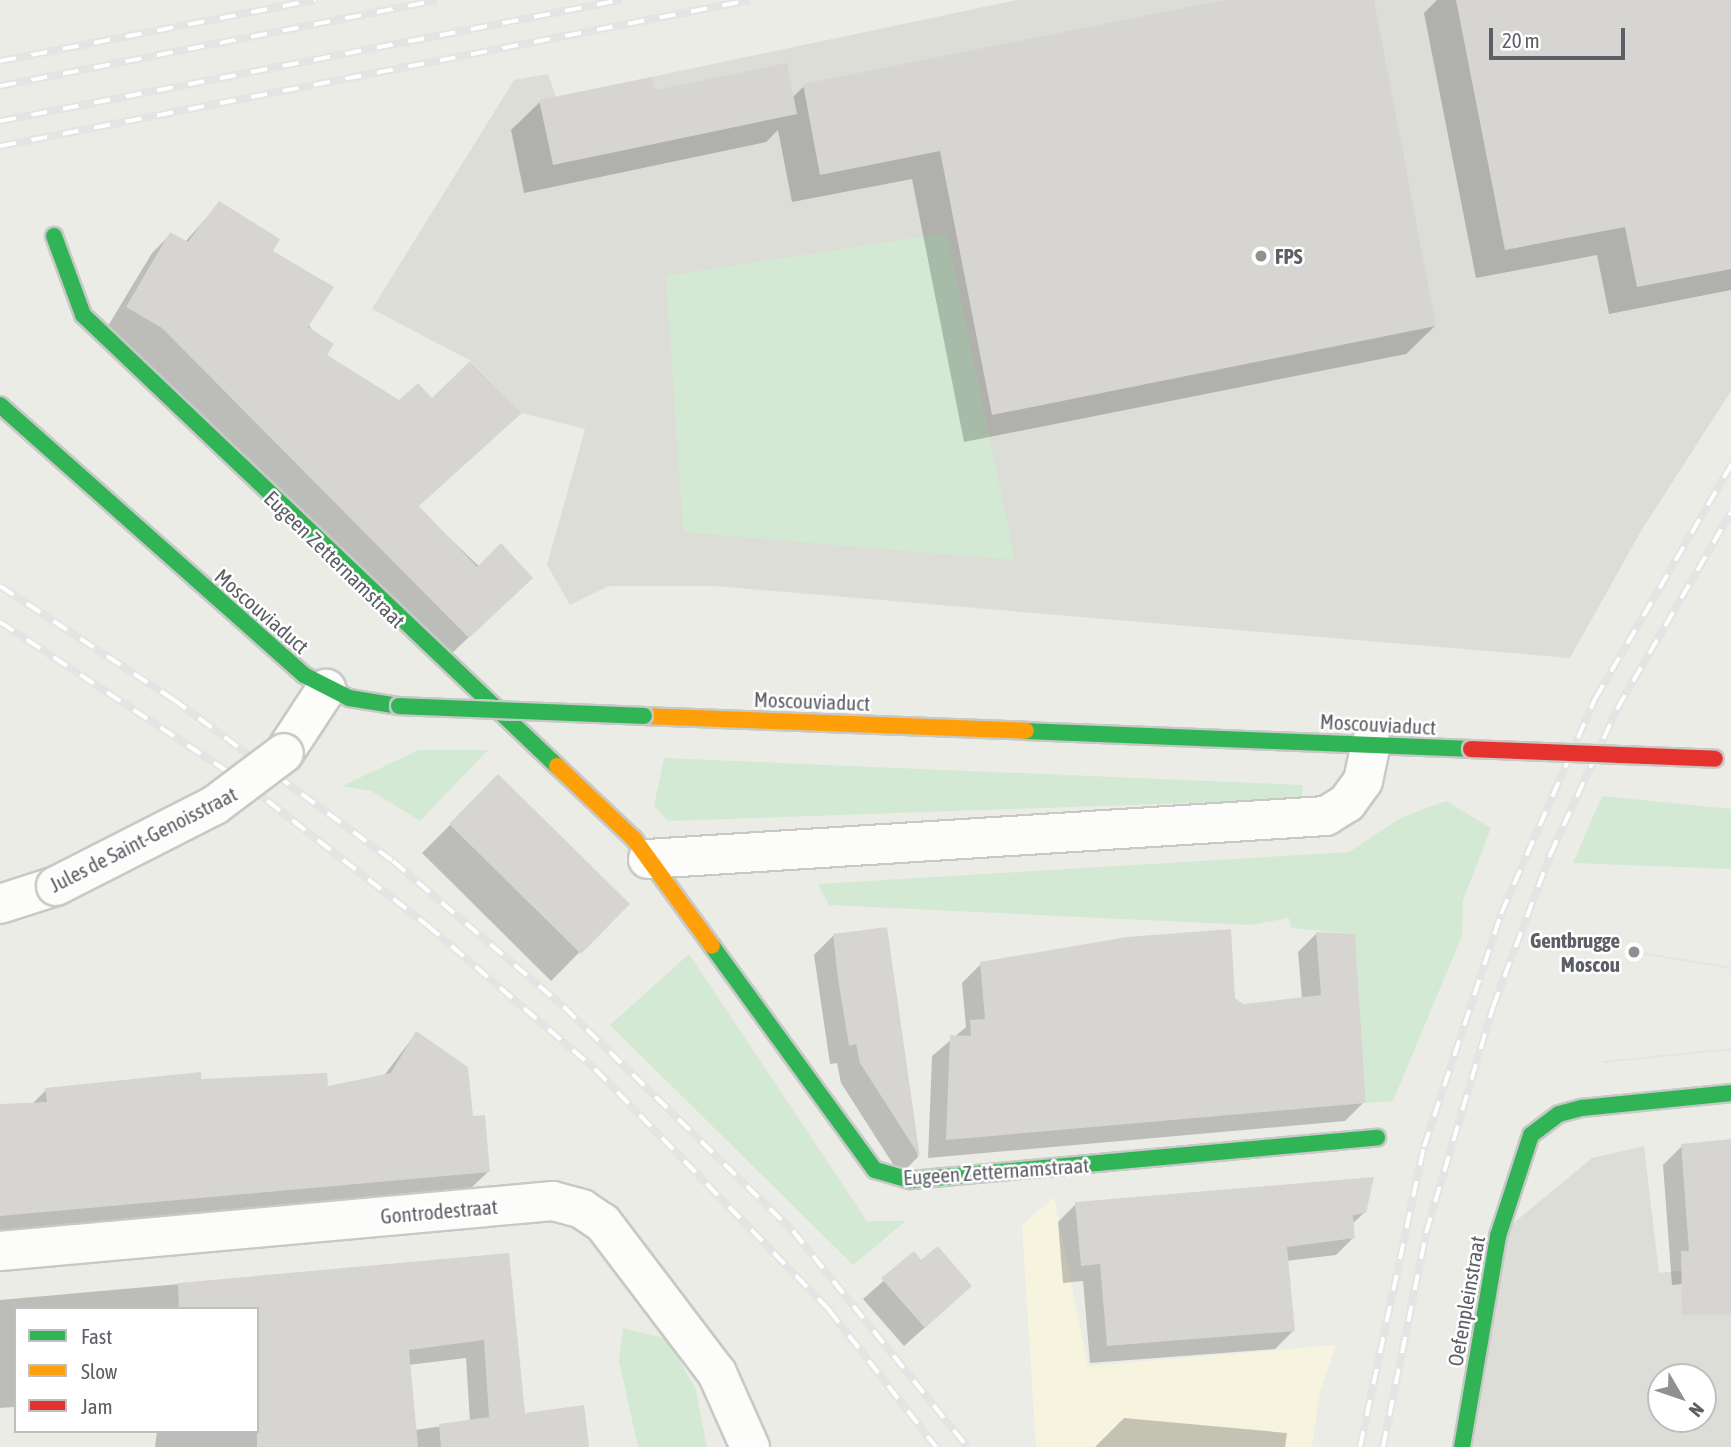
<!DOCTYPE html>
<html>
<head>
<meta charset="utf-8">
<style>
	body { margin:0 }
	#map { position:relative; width:1731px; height:1447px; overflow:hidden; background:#ecece7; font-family:"Asap Condensed",sans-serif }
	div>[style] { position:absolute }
	.commercial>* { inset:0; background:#f6f3df }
	.industrial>* { inset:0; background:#ddddd8 }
	.green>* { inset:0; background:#d3e9d3 }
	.shadow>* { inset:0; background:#0003 }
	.building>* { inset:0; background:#d6d5d2 }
	.roads { filter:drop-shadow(2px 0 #c8c9c7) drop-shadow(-2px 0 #c8c9c7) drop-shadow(0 2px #c8c9c7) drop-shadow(0 -2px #c8c9c7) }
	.street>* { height:38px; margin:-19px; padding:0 19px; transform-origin:19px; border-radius:19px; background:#fcfcfb }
	.fast>* { height:16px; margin:-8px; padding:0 8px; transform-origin:8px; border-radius:8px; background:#30b455 }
	.slow>* { height:16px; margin:-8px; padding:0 8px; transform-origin:8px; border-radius:8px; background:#ff9f0a }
	.tram>* { height:2px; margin:-1px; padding:0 1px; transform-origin:1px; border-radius:1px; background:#e3e4e3 }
	.rail>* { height:8px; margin-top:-4px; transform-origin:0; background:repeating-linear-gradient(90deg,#fff 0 16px,#e3e4e3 0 32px); box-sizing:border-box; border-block:2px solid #e3e4e3 }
	.bridges { filter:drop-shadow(2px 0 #c8c9c7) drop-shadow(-2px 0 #c8c9c7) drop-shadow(0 2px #c8c9c7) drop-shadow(0 -2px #c8c9c7) }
	.street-bridge>* { height:38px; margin:-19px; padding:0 19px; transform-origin:19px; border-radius:19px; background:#fcfcfb }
	.fast-bridge>* { height:16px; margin:-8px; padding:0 8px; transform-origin:8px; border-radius:8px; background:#30b455 }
	.jam-bridge>* { height:16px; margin:-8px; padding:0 8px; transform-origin:8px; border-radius:8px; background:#e5322d }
	.dots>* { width:19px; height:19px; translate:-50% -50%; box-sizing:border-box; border:4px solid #fff; border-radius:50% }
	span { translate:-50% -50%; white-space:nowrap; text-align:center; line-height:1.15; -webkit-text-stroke:5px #fff; paint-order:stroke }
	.poi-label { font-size:21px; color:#5c5f65; font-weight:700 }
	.left { translate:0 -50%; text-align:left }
	.right { translate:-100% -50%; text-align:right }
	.street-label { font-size:21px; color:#5c5f65 }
	.legend { position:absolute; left:14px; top:1307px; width:245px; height:126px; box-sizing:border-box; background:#fff; border:2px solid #bebfc1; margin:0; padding:9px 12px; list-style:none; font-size:21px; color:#5c5f65 }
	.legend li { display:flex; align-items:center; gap:14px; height:35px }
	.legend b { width:35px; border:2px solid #bebfc1 }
	.north { position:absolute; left:1647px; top:1363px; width:70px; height:70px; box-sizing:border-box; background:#fff; border:2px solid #bebfc1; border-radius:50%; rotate:129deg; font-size:19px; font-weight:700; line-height:28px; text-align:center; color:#5c5f65 }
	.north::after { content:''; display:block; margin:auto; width:24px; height:32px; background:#8e9092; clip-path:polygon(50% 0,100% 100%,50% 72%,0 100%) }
	.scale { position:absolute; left:1489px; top:28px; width:136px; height:32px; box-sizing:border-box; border:4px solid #5c5f65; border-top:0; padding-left:9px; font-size:21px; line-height:24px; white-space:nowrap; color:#5c5f65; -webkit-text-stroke:5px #fff; paint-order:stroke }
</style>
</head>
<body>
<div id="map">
	<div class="commercial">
		<i style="clip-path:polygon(1054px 1197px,1088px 1366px,1336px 1345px,1319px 1395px,1312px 1447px,1036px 1447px,1022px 1225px)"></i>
	</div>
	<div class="industrial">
		<i style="clip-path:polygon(1017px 0,1731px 0,1731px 391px,1641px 531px,1570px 658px,714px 586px,609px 586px,570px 605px,547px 565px,585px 429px,522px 413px,471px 361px,372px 309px,514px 80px,548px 74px,556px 97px)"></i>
		<i style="clip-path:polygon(evenodd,1644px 1146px,1659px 1273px,1731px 1265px,1731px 1447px,1471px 1447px,1498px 1236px,1592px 1158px,1644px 1146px,1661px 1377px,1703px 1377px,1703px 1419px,1661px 1419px,1661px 1377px)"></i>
	</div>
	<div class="green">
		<i style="clip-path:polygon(947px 233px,1015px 560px,683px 532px,666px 276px)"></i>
		<i style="clip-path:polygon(419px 750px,488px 750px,420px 821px,371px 791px,342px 786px)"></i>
		<i style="clip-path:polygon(664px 758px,1303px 785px,1302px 799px,668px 821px,654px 806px)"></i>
		<i style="clip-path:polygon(1602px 796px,1731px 809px,1731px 869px,1573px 863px)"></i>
		<i style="clip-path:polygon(1446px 801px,1491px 828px,1463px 900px,1462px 936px,1393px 1101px,1366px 1103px,1355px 934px,1291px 928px,1289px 918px,1250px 925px,829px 905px,818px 884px,1349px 852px,1402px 817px)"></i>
		<i style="clip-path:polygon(689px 954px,867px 1221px,906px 1221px,853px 1265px,610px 1025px)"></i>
		<i style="clip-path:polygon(623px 1328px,668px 1339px,696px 1390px,707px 1447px,638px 1447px,619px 1361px)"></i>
	</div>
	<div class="shadow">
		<i style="clip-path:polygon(1234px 0,1372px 0,1435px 326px,1406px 354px,964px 442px,912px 179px,792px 202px,778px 130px,766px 142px,524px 193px,511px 130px,540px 102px,653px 92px,792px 98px,804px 86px)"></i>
		<i style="clip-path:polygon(1437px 0,1731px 0,1731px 290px,1609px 314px,1597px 255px,1476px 278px,1424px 13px)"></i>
		<i style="clip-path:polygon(219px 204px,271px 251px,325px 356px,400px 402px,432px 400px,417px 507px,511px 597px,449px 656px,108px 326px,152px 253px,171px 234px,185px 242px)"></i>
		<i style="clip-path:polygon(498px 777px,627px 904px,551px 981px,422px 853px)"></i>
		<i style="clip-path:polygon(885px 929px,918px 1157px,900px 1175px,841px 1083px,837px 1063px,830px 1064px,814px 955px,833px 936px)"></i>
		<i style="clip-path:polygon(1317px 933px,1364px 1102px,1345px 1121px,928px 1158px,932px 1056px,966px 1027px,962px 983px,981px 964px,1234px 999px,1243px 1005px,1302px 999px,1298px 952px)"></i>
		<i style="clip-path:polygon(416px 1033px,489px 1171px,469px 1190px,0 1233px,0 1106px,31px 1105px,46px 1090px,200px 1081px,326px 1088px,383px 1077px)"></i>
		<i style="clip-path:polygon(1731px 1141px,1731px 1279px,1672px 1285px,1663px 1165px,1682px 1146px)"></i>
		<i style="clip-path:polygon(1076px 1204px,1365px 1212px,1352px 1224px,1354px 1237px,1336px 1255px,1286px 1261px,1293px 1331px,1275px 1349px,1090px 1363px,1083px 1281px,1063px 1283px,1058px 1222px)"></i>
		<i style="clip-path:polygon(914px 1254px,950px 1305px,904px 1346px,863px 1299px)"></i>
		<i style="clip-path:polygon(evenodd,508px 1255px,524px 1415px,588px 1447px,155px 1447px,157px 1431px,257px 1431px,257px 1309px,16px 1309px,16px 1418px,14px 1407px,0 1408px,0 1300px,508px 1255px,466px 1358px,470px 1422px,415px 1430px,408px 1365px,466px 1358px)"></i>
		<i style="clip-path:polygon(1124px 1418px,1287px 1433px,1285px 1447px,1095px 1447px)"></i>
	</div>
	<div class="building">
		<i style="clip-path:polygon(1224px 0,1374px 0,1436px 326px,992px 415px,940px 151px,820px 175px,803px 84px)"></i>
		<i style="clip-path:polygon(1456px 0,1731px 0,1731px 269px,1637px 287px,1625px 227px,1505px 250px)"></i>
		<i style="clip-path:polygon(787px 63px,797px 114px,553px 165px,539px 100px,652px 77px,655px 90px)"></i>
		<i style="clip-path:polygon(219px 201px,280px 239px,273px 251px,334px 287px,308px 327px,334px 344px,327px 355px,399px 400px,418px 383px,432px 398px,470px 361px,522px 413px,419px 506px,477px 567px,501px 543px,533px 578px,469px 638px,162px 328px,126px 307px,170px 232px,188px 242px)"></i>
		<i style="clip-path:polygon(498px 774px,630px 904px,581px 954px,449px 824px)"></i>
		<i style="clip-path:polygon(887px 927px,920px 1157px,860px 1063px,856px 1044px,849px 1046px,838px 979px,833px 934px)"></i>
		<i style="clip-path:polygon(1231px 929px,1235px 998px,1243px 1004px,1321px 995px,1316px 932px,1355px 934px,1366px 1103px,946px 1140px,950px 1035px,971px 1036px,970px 1020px,985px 1019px,980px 962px,1127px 937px)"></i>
		<i style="clip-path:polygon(416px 1031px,468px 1067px,473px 1116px,485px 1115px,490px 1172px,0 1216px,0 1104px,47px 1102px,45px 1088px,201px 1072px,201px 1079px,327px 1073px,328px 1086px,391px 1073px)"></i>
		<i style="clip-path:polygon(1731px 1139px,1731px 1314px,1682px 1315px,1681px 1251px,1689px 1251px,1681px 1144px)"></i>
		<i style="clip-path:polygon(1374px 1177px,1366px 1213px,1353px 1215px,1355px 1238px,1287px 1247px,1295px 1331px,1107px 1346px,1100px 1264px,1081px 1266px,1075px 1202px)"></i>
		<i style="clip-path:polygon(938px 1246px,972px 1286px,925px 1328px,881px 1278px,914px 1251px,921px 1260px)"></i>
		<i style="clip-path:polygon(509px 1253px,525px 1413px,584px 1405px,589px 1447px,441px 1447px,439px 1424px,489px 1417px,484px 1340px,409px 1350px,418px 1447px,257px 1447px,257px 1309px,179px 1309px,178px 1283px)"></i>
	</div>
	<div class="roads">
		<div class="street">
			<i style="left:284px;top:753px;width:77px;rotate:-56.7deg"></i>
			<i style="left:648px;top:859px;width:679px;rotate:-3.63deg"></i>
			<i style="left:1326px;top:816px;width:25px;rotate:-32deg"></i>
			<i style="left:1347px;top:803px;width:27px;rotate:-54deg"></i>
			<i style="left:1363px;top:781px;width:38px;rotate:-78deg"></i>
			<i style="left:0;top:904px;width:59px;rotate:-17.8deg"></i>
			<i style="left:0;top:1251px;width:555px;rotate:-5.17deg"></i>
			<i style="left:553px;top:1201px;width:30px;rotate:15deg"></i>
			<i style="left:582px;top:1209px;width:25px;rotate:34deg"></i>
			<i style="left:603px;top:1223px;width:188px;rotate:52.8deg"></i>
			<i style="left:717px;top:1373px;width:81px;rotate:66deg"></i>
		</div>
		<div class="fast">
			<i style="left:54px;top:236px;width:84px;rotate:69.8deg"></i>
			<i style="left:83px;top:315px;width:654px;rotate:43.58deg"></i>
			<i style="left:0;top:405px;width:407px;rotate:41.6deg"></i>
			<i style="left:304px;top:675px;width:51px;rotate:27.1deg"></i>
			<i style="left:349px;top:698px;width:51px;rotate:9.1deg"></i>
			<i style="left:1026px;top:731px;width:445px;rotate:2.3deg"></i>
			<i style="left:712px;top:946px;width:277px;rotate:54deg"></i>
			<i style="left:875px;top:1170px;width:37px;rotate:16deg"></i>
			<i style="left:911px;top:1180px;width:468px;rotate:-5.2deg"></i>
			<i style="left:1462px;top:1447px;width:214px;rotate:-80.3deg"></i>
			<i style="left:1498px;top:1236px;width:106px;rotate:-71.9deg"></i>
			<i style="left:1531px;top:1135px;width:35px;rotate:-37deg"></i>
			<i style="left:1559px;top:1114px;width:24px;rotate:-15deg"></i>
			<i style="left:1582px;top:1108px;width:150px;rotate:-5.7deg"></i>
		</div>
		<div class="slow">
			<i style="left:644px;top:716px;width:382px;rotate:2.2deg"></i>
			<i style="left:557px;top:766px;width:106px;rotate:43.5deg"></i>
			<i style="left:634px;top:839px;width:132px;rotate:53.9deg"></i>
		</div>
	</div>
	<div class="tram">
		<i style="left:1634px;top:952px;width:98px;rotate:9.4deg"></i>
		<i style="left:1604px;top:1062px;width:128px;rotate:-5.8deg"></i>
	</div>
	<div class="rail">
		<i style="left:0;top:61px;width:321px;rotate:-11deg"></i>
		<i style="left:0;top:86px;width:445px;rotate:-11.1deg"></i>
		<i style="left:0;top:121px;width:633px;rotate:-11.03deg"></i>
		<i style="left:0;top:146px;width:764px;rotate:-11.02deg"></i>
		<i style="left:0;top:586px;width:207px;rotate:33.2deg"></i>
		<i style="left:173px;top:699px;width:273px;rotate:36.4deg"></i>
		<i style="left:393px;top:861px;width:225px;rotate:40.5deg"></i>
		<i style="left:564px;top:1007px;width:320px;rotate:44.4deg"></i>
		<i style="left:793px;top:1231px;width:277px;rotate:51.1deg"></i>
		<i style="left:0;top:622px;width:290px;rotate:33.3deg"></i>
		<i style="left:242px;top:781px;width:234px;rotate:37.9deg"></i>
		<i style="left:427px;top:925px;width:221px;rotate:40.6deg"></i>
		<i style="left:595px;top:1069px;width:336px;rotate:45.8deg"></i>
		<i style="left:829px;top:1310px;width:174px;rotate:52deg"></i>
		<i style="left:1360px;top:1447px;width:307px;rotate:-78deg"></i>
		<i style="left:1424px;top:1147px;width:245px;rotate:-71.7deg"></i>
		<i style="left:1501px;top:914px;width:235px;rotate:-66.4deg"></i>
		<i style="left:1595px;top:699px;width:271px;rotate:-59.8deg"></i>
		<i style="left:1383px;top:1447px;width:218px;rotate:-78.6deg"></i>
		<i style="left:1426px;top:1233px;width:236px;rotate:-73.5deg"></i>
		<i style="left:1493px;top:1007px;width:162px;rotate:-69.4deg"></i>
		<i style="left:1550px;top:855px;width:161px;rotate:-65.3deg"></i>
		<i style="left:1617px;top:709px;width:228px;rotate:-59.9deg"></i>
	</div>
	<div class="bridges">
		<div class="street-bridge">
			<i style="left:56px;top:886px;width:178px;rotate:-27deg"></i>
			<i style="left:215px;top:805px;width:86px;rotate:-37deg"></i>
		</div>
		<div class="fast-bridge">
			<i style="left:399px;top:706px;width:245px;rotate:2.3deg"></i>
		</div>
		<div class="jam-bridge">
			<i style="left:1471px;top:749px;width:244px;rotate:2.3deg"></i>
		</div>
	</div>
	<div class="dots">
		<i style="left:1261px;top:256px;background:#8e9092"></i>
		<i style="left:1634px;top:952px;background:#8e9092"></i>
	</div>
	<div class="poi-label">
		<span class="left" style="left:1275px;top:256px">FPS</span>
		<span class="right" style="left:1620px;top:952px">Gentbrugge<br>Moscou</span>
	</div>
	<div class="street-label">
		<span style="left:335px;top:559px;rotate:44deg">Eugeen Zetternamstraat</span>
		<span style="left:262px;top:611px;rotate:41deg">Moscouviaduct</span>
		<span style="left:812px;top:701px;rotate:2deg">Moscouviaduct</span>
		<span style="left:1378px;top:724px;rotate:3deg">Moscouviaduct</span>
		<span style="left:143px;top:839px;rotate:-27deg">Jules de Saint-Genoisstraat</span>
		<span style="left:996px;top:1171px;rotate:-4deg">Eugeen Zetternamstraat</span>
		<span style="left:439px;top:1211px;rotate:-5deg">Gontrodestraat</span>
		<span style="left:1466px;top:1301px;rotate:-80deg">Oefenpleinstraat</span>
	</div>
	<ul class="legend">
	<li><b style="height:9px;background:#30b455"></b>Fast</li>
	<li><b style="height:9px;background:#ff9f0a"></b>Slow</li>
	<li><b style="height:9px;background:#e5322d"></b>Jam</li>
	</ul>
	<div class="north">N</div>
	<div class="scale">20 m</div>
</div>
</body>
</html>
